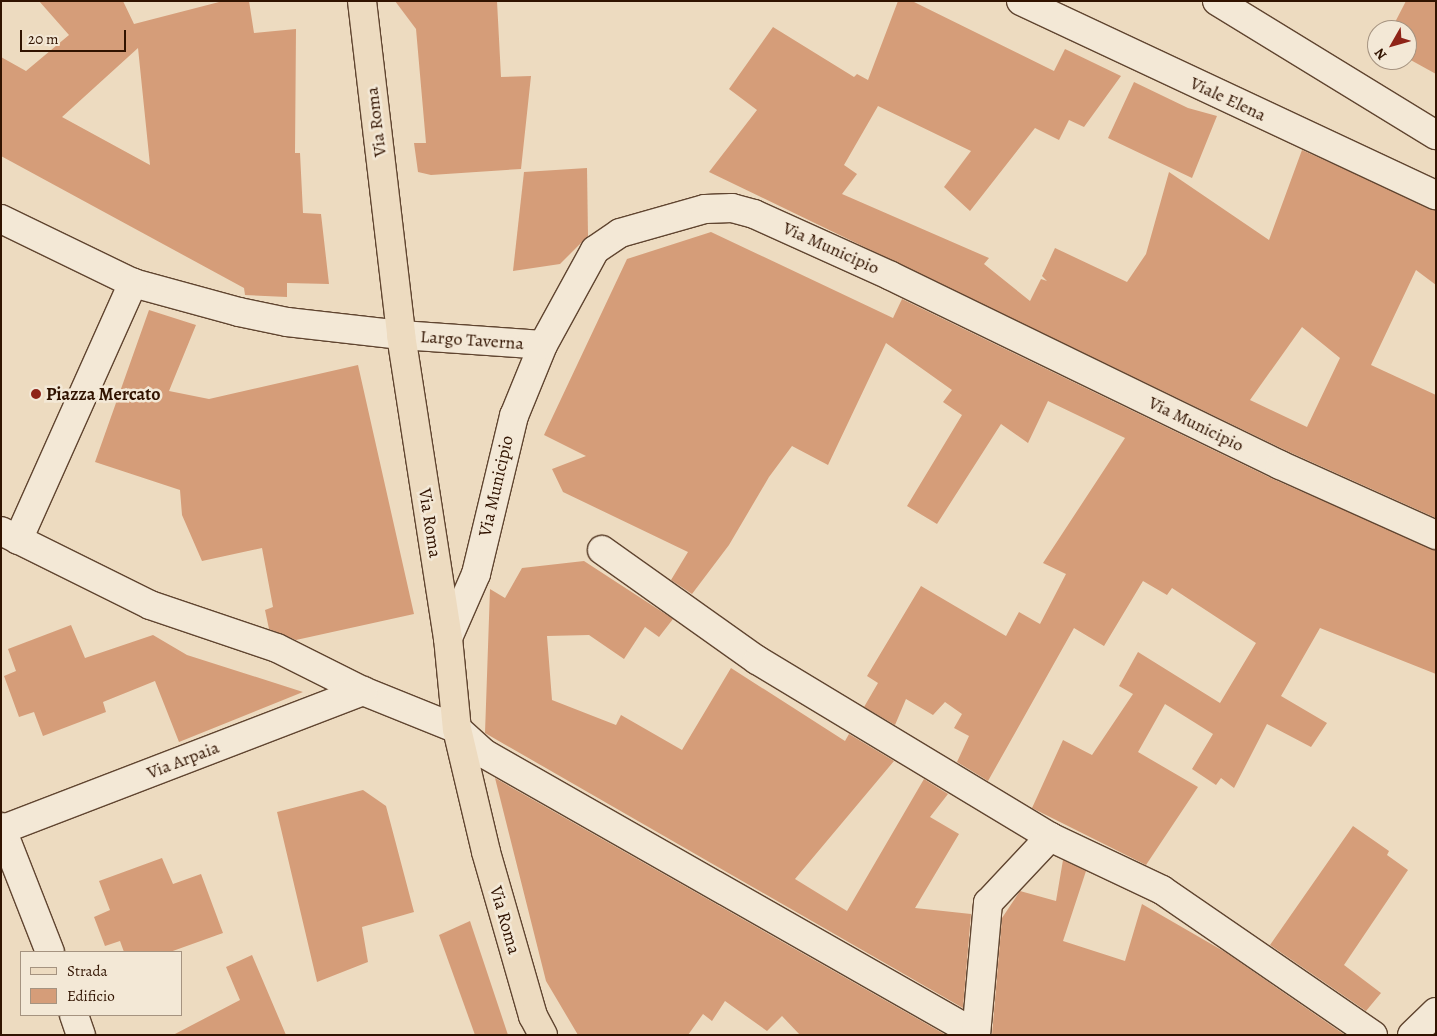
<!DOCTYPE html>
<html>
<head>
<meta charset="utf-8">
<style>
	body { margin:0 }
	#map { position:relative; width:1437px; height:1036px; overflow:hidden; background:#eddbc0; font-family:Alegreya,serif }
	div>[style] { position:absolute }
	.building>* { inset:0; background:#d59d79 }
	.roads { filter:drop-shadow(1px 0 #604530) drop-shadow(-1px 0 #604530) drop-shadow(0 1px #604530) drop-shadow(0 -1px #604530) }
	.minor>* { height:28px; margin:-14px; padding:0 14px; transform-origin:14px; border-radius:14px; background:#f3e8d6 }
	.major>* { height:28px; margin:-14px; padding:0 14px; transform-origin:14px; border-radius:14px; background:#eddbc0 }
	.dots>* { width:14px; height:14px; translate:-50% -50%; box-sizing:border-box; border:2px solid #f3e8d6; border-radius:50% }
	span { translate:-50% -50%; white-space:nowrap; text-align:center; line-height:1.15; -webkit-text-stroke:5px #f3e8d6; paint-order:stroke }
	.street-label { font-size:18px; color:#311300 }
	.poi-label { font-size:18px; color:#311300; font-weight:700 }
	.left { translate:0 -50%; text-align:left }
	.frame { position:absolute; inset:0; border:2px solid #311300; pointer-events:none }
	.legend { position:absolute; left:20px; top:951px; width:162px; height:65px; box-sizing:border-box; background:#f3e8d6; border:1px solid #a59380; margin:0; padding:6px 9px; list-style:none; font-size:15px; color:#311300 }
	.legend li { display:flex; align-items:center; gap:10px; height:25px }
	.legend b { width:25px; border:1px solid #a59380 }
	.north { position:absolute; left:1367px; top:20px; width:50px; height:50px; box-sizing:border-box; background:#f3e8d6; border:1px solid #a59380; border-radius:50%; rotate:232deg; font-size:14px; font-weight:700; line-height:20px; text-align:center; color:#311300 }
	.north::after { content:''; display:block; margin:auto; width:18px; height:22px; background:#8f2418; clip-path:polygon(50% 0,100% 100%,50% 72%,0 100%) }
	.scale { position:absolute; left:20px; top:30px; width:106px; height:22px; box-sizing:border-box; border:2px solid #311300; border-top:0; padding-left:6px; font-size:15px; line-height:18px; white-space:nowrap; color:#311300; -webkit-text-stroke:4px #f3e8d6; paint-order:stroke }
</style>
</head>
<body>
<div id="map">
	<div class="building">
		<i style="clip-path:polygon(evenodd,39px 1px,123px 1px,134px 24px,223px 1px,249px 1px,254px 33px,296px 29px,295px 153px,300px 153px,303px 213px,321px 214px,329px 284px,287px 283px,287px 297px,245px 295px,244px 288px,1px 156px,1px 57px,26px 71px,69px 35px,39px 1px,138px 48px,150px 165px,62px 117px,138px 48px)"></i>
		<i style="clip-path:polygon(395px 1px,497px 1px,501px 77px,531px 76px,521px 169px,431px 175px,418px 172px,414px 143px,426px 143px,416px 29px)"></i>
		<i style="clip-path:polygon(evenodd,898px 1px,912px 1px,1054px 71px,1065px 49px,1121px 76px,1084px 127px,1069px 120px,1059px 140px,1035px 128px,970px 211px,944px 187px,971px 151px,878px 106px,844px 165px,857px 174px,842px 194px,989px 258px,984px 264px,1030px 301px,1041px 279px,1047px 281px,1042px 276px,1055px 248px,1127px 282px,1146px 254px,1169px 172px,1269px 240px,1302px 150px,1436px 210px,1436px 285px,1416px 270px,1371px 365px,1436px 395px,1436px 518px,1287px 451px,709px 172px,757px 110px,729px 89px,773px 27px,854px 77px,857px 74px,868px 80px,898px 1px,1302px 327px,1340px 358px,1307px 427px,1250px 400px,1302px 327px)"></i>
		<i style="clip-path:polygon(1406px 1px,1436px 1px,1436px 74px,1407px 58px,1407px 30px,1391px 30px)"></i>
		<i style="clip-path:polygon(1134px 82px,1188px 108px,1217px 116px,1192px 178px,1108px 138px)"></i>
		<i style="clip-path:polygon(587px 168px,588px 236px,560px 264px,513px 271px,524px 172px)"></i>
		<i style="clip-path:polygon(711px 232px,893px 318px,902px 299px,1273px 479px,1436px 550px,1436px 674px,1320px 628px,1281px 696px,1327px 723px,1311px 747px,1267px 724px,1234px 788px,1221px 778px,1216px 785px,1192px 769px,1213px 734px,1165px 704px,1138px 752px,1198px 787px,1146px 865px,1032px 808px,1063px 740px,1092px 755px,1133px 694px,1119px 686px,1138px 652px,1220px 703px,1256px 643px,1172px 588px,1167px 595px,1143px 581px,1104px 646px,1074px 628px,988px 781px,957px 762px,969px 736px,954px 728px,962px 714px,945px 702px,933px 715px,906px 699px,895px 725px,864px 707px,878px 683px,867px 676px,921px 586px,1006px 636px,1019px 612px,1040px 624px,1066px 574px,1043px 563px,1125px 438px,1048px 401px,1028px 443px,1001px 424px,937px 524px,907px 506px,962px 415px,943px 402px,952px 390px,886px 343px,828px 465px,792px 446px,769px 477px,729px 545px,692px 594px,671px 580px,688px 552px,563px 492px,552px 469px,586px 456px,544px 435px,627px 259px)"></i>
		<i style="clip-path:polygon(149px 310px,196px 325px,169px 391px,209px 399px,358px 365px,414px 614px,296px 640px,269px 629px,265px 610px,273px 607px,262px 548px,202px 561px,182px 515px,180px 490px,95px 462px)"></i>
		<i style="clip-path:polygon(584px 561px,673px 619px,659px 637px,645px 627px,624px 659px,589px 635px,547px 636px,552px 700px,616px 725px,621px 715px,682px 750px,731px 668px,845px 741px,849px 734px,894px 761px,795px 879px,847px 911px,924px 779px,948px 794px,930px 817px,959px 834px,915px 908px,971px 914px,963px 1008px,485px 733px,490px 589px,505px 598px,522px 568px)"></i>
		<i style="clip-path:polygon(71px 625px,85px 658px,153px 635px,187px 655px,303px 692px,179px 742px,155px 681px,103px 702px,106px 712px,43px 736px,34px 712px,19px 717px,4px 676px,16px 671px,8px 649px)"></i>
		<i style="clip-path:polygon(495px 778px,946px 1035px,800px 1035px,782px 1016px,767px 1031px,725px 1001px,712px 1021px,703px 1014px,688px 1035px,578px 1035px,546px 981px)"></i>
		<i style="clip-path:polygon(363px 790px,386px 806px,414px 912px,362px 927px,368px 962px,317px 982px,277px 812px)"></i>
		<i style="clip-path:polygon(1353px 826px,1389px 851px,1387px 855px,1408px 870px,1344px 965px,1381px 993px,1366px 1011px,1270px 945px)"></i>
		<i style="clip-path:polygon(162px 858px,173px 884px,201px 874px,223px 933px,170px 952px,124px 952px,120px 941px,105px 946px,94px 917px,110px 910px,99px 881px)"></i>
		<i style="clip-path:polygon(1063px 860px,1086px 871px,1063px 941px,1125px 961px,1142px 904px,1225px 952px,1345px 1035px,992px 1035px,1002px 918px,1020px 891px,1056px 901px)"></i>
		<i style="clip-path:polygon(470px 921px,508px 1035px,475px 1035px,439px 935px)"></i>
		<i style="clip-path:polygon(252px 955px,286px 1035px,173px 1035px,240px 1000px,226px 967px)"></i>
	</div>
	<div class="roads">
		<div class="minor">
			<i style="left:1021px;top:1px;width:458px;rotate:25.1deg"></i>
			<i style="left:1217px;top:1px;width:257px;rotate:31.5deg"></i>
			<i style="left:1px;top:219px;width:147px;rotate:25.9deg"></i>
			<i style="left:133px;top:283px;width:110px;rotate:15.3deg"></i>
			<i style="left:239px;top:312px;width:49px;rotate:11.8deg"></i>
			<i style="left:287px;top:322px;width:115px;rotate:6.5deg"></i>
			<i style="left:401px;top:335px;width:142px;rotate:4deg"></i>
			<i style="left:1px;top:531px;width:166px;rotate:26.4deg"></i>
			<i style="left:150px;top:605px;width:134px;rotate:18.7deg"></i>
			<i style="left:277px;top:648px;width:96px;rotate:26.6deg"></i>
			<i style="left:363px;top:691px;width:101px;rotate:22deg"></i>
			<i style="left:457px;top:729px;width:38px;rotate:42deg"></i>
			<i style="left:485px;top:754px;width:565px;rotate:29.69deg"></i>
			<i style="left:18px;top:540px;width:282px;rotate:-65.9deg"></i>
			<i style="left:602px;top:550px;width:190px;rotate:35.4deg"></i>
			<i style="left:757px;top:660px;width:342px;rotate:31.1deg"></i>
			<i style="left:1050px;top:837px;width:124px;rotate:25.3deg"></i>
			<i style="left:1162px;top:890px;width:256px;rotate:34.5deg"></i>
			<i style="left:448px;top:638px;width:70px;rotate:-66.4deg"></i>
			<i style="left:476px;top:574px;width:163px;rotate:-76.5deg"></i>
			<i style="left:514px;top:416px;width:77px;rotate:-67.8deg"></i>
			<i style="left:543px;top:345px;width:108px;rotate:-61.3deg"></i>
			<i style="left:595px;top:250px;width:30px;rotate:-34deg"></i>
			<i style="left:620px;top:233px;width:88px;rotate:-15.8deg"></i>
			<i style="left:705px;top:209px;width:27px;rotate:-2deg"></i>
			<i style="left:732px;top:208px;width:23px;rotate:15deg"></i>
			<i style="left:754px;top:214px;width:150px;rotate:24.3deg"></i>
			<i style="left:891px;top:276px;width:432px;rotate:25.9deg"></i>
			<i style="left:1280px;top:465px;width:171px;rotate:24.2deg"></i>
			<i style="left:1px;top:827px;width:134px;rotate:68.6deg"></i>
			<i style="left:1px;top:830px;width:388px;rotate:-21deg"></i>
			<i style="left:74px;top:1015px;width:21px;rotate:71deg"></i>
			<i style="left:976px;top:1035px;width:133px;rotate:-84.8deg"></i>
			<i style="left:988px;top:903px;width:91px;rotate:-46.8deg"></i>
			<i style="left:1412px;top:1035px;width:33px;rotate:-44deg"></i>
		</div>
		<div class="major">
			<i style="left:362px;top:1px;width:336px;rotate:83.3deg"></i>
			<i style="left:401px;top:335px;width:307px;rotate:81.2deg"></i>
			<i style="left:448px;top:638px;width:91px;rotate:84.4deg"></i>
			<i style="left:457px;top:729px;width:126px;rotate:76.7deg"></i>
			<i style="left:486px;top:852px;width:171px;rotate:74deg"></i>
			<i style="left:533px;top:1016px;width:21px;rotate:62deg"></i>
		</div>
	</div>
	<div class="dots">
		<i style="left:36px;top:394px;background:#8f2418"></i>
	</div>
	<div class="street-label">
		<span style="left:1228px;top:99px;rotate:25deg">Viale Elena</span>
		<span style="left:376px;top:122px;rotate:-97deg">Via Roma</span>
		<span style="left:831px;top:248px;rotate:24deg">Via Municipio</span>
		<span style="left:472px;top:340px;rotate:4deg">Largo Taverna</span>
		<span style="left:1196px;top:424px;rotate:26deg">Via Municipio</span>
		<span style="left:496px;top:486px;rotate:-77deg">Via Municipio</span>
		<span style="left:430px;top:523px;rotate:81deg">Via Roma</span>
		<span style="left:183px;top:760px;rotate:-21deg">Via Arpaia</span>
		<span style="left:505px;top:920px;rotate:74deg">Via Roma</span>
	</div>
	<div class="poi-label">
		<span class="left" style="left:46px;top:394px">Piazza Mercato</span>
	</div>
	<div class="frame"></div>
	<ul class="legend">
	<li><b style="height:6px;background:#eddbc0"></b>Strada</li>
	<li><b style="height:14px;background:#d59d79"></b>Edificio</li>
	</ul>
	<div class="north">N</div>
	<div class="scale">20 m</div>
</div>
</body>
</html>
